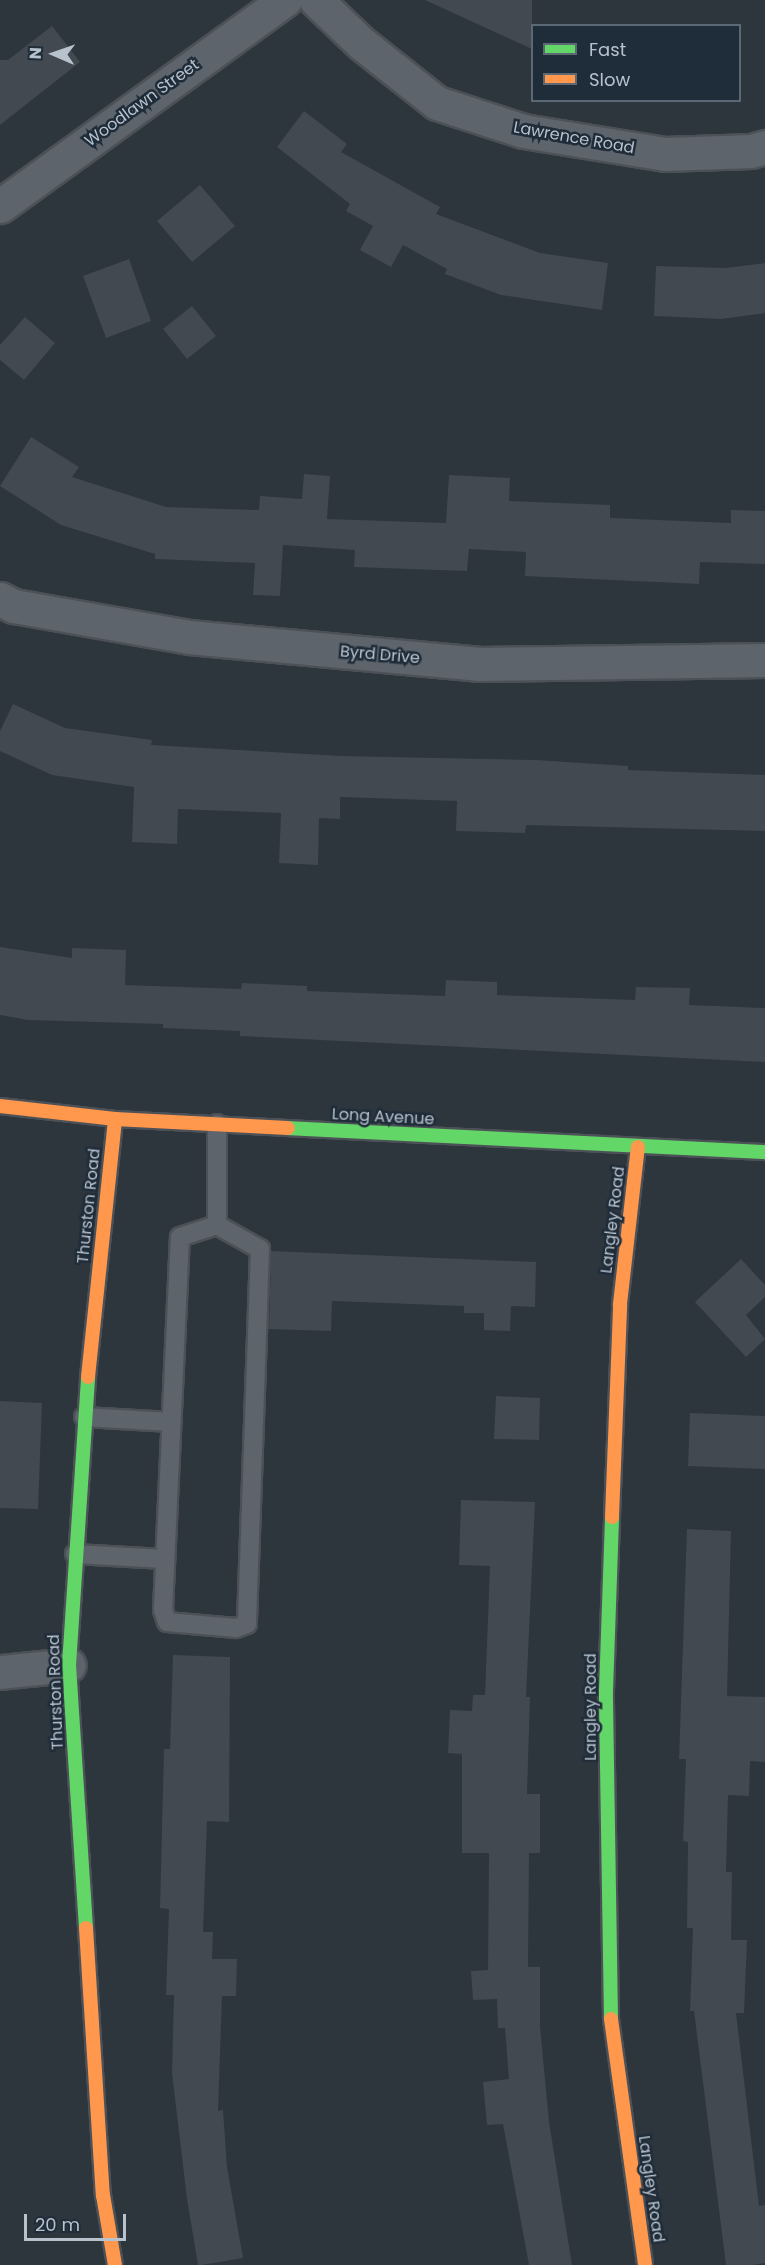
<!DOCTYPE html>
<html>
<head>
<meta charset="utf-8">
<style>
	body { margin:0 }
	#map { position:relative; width:765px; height:2265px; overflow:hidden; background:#2d353d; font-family:Poppins,sans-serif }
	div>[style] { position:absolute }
	.building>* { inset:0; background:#424950 }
	.roads { filter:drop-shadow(2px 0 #4c5157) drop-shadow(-2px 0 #4c5157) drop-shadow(0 2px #4c5157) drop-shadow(0 -2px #4c5157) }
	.lane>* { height:18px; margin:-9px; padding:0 9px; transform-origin:9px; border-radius:9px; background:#5e646b }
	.street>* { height:33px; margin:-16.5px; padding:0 16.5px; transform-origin:16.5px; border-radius:16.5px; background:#5e646b }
	.fast>* { height:14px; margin:-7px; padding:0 7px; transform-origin:7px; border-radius:7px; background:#63d668 }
	.slow>* { height:14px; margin:-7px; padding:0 7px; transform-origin:7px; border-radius:7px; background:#ff974d }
	span { translate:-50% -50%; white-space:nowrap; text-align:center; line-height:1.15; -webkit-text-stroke:5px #1f2c39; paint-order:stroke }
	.street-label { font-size:16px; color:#b8c2cd }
	.legend { position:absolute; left:531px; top:24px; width:210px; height:78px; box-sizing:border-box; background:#1f2c39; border:2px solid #5c6874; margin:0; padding:8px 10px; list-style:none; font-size:18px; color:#b8c2cd }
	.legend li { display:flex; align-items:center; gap:12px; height:30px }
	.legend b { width:30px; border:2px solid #5c6874 }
	.north { position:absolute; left:24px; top:24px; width:60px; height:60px; -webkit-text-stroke:4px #1f2c39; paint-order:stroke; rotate:272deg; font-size:16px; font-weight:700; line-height:24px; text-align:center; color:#b8c2cd }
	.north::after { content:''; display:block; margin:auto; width:21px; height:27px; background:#b8c2cd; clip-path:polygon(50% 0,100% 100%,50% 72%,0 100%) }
	.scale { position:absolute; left:24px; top:2214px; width:102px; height:27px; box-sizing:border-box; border:3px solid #b8c2cd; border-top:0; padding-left:8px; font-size:18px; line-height:21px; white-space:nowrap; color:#b8c2cd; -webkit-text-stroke:4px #1f2c39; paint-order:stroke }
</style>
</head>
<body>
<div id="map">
	<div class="building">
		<i style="clip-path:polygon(425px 0,532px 0,532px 49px)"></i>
		<i style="clip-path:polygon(52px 26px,80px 62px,0 125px,0 60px,8px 60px)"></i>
		<i style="clip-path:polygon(304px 111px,347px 144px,341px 152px,440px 207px,436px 214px,540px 253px,608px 263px,602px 310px,501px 295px,445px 274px,447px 269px,403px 245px,391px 267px,360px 250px,373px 226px,346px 211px,350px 204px,277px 147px)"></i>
		<i style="clip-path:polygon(200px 185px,235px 226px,192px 262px,157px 221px)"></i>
		<i style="clip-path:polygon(129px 259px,151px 321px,106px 338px,83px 276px)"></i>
		<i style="clip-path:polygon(765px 263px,765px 313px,721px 319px,654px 316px,656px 266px,726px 268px)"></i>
		<i style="clip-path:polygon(192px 306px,216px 336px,187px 359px,163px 329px)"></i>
		<i style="clip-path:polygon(25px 317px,55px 343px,24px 380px,0 360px,0 345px)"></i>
		<i style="clip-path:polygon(31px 437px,79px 467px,72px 477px,166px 507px,259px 510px,260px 496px,302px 499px,304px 474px,330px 476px,327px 519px,446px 523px,449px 475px,510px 478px,509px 501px,610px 505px,610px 518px,731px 523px,731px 510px,765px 511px,765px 564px,700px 562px,699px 584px,634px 581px,525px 576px,526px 552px,469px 549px,467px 571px,354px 567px,355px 550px,283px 545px,280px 596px,253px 595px,255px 563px,155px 559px,155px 554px,61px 525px,0 486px)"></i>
		<i style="clip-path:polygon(13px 704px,65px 728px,152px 740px,151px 745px,342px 756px,536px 760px,628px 766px,628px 770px,765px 775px,765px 831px,526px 825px,525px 833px,456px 831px,457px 801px,340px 797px,340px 819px,319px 818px,318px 865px,279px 863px,281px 813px,178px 809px,177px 844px,132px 842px,134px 787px,52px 775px,0 751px,0 731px)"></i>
		<i style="clip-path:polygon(0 947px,72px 958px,72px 948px,126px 950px,125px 985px,241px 989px,242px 983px,307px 986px,307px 991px,445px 996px,446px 980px,497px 982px,497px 995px,635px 1000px,636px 987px,690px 988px,689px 1005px,765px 1008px,765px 1062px,240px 1036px,240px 1031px,163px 1028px,163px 1024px,28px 1020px,0 1015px)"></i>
		<i style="clip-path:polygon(271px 1251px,536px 1262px,535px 1307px,511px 1306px,510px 1331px,484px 1330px,484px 1313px,464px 1313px,464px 1306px,332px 1301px,331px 1331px,269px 1329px)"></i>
		<i style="clip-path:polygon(741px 1259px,765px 1285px,765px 1297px,746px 1315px,765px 1339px,746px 1357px,695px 1302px)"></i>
		<i style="clip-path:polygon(496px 1396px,540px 1398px,539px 1440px,494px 1439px)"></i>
		<i style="clip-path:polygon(0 1401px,42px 1403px,38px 1509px,0 1508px)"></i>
		<i style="clip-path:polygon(690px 1413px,765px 1416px,765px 1469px,688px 1466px)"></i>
		<i style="clip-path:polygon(461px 1500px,535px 1502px,526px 1697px,530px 1697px,527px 1794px,540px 1794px,540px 1853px,529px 1853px,528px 1967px,540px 1967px,540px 2026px,549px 2122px,572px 2265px,529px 2265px,503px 2124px,487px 2125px,483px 2082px,509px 2079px,505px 2028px,498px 2028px,497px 1999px,473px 2000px,471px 1971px,488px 1970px,489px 1853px,462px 1853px,462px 1754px,448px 1753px,450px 1710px,472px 1711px,473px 1695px,485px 1695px,490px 1566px,459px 1565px)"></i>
		<i style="clip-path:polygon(687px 1529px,731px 1531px,727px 1696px,765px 1697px,765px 1762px,750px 1761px,749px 1796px,728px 1795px,726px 1872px,732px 1872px,731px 1940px,747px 1940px,744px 2013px,736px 2013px,759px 2206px,765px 2205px,765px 2263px,752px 2265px,726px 2265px,694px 2011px,690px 2011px,693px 1928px,687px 1928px,688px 1842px,683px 1841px,686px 1759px,679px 1759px)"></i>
		<i style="clip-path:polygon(173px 1655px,230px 1657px,229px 1822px,207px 1821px,203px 1932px,213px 1932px,212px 1959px,237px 1959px,236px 1996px,222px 1996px,218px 2111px,223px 2110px,227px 2167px,243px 2258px,202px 2265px,198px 2265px,187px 2199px,172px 2073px,174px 1995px,166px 1995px,169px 1909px,160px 1908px,164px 1749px,170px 1749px)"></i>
	</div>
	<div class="roads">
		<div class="lane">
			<i style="left:217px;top:1225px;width:49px;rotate:29.2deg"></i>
			<i style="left:260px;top:1249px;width:375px;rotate:92deg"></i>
			<i style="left:247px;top:1624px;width:12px;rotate:160deg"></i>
			<i style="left:236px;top:1628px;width:69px;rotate:-175deg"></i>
			<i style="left:167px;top:1622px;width:13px;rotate:-108deg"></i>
			<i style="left:163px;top:1610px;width:373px;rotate:-87.4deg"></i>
			<i style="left:180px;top:1237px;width:39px;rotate:-18deg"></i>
			<i style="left:217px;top:1225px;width:101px;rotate:-90deg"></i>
			<i style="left:84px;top:1417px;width:87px;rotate:3.3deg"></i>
			<i style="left:75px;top:1554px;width:89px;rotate:3.2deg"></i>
		</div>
		<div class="street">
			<i style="left:316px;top:0;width:62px;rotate:43.7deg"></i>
			<i style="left:361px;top:43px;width:97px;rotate:38.3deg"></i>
			<i style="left:437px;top:103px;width:90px;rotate:18deg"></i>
			<i style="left:523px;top:131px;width:144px;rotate:9.2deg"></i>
			<i style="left:665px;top:154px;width:86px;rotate:-2deg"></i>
			<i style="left:751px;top:151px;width:15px;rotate:-16deg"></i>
			<i style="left:0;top:206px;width:352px;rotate:-35.9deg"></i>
			<i style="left:0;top:599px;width:16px;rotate:27deg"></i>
			<i style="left:14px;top:606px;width:178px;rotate:10deg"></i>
			<i style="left:189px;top:637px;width:290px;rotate:5.3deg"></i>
			<i style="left:478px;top:664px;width:287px;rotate:-0.8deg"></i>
			<i style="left:0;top:1672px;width:69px;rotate:-5.8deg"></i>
		</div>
		<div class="fast">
			<i style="left:288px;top:1128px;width:478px;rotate:2.9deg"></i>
			<i style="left:86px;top:1928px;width:264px;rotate:-93.7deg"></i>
			<i style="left:69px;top:1665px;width:289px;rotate:-86.2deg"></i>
			<i style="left:611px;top:2019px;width:328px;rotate:-90.9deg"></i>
			<i style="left:606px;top:1691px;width:174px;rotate:-88deg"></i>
		</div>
		<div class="slow">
			<i style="left:0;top:1106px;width:116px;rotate:6.4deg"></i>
			<i style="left:115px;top:1119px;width:173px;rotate:3deg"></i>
			<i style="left:88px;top:1377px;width:259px;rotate:-84deg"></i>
			<i style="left:612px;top:1517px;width:213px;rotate:-87.8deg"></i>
			<i style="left:620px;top:1304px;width:158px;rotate:-83.5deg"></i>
			<i style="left:86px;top:1928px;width:268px;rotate:86.4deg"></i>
			<i style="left:103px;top:2195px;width:71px;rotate:80.3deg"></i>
			<i style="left:611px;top:2019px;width:248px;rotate:82.1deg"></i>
		</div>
	</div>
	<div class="street-label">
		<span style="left:142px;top:103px;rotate:-36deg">Woodlawn Street</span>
		<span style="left:574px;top:138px;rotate:10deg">Lawrence Road</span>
		<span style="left:380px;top:655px;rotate:5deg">Byrd Drive</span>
		<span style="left:383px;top:1117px;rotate:3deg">Long Avenue</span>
		<span style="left:89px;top:1206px;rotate:-84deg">Thurston Road</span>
		<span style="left:613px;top:1220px;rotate:-83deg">Langley Road</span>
		<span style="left:56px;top:1692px;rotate:-92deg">Thurston Road</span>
		<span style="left:591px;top:1707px;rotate:-90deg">Langley Road</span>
		<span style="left:651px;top:2189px;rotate:82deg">Langley Road</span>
	</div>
	<ul class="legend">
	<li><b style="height:8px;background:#63d668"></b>Fast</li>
	<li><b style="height:8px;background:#ff974d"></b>Slow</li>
	</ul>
	<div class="north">N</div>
	<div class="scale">20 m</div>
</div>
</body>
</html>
